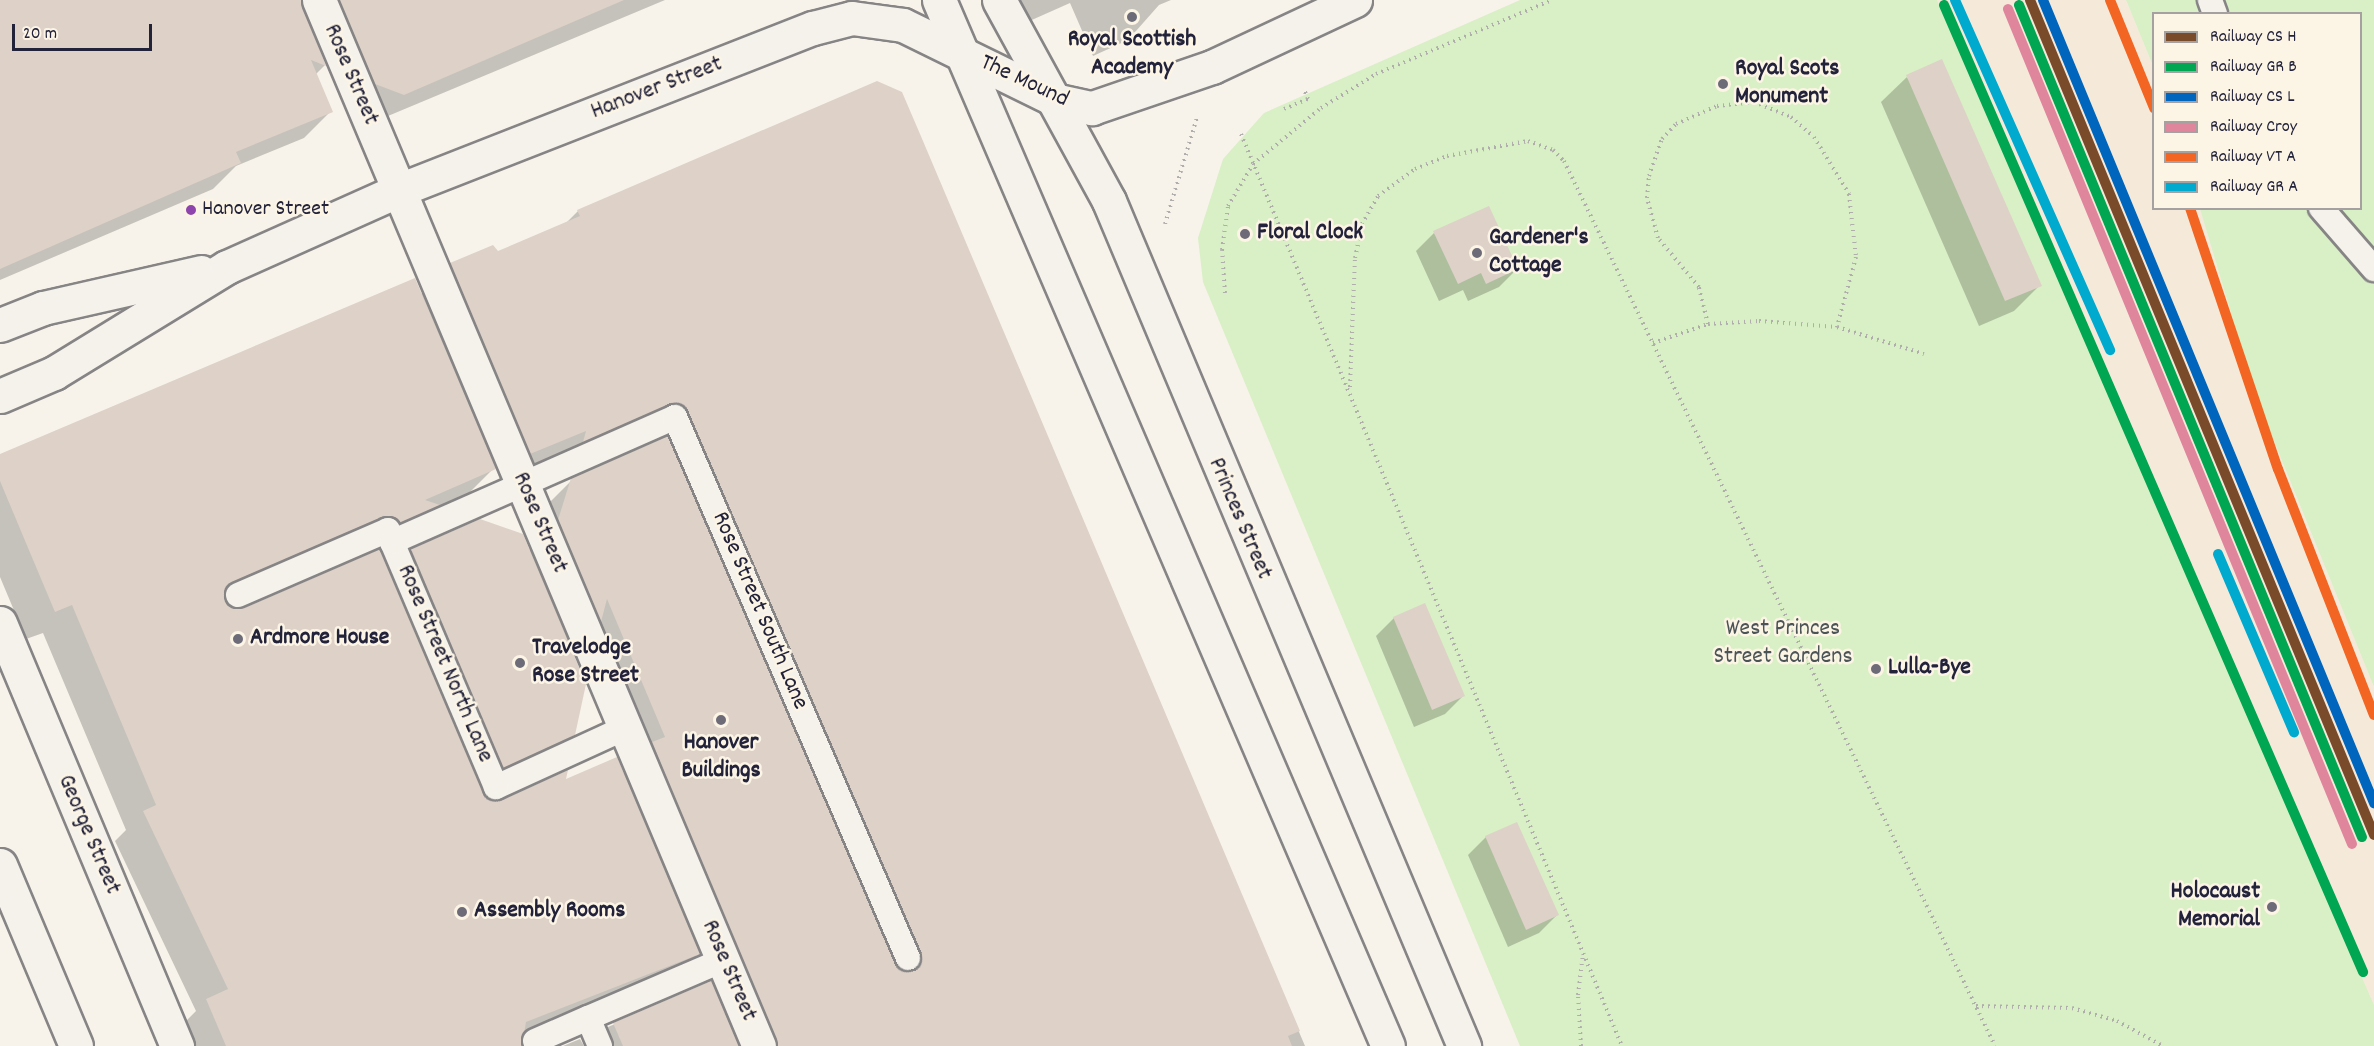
<!DOCTYPE html>
<html>
<head>
<meta charset="utf-8">
<style>
	body { margin:0 }
	#map { position:relative; width:2374px; height:1046px; overflow:hidden; background:#f7f3ea; font-family:Dekko,sans-serif }
	div>[style] { position:absolute }
	.built>* { inset:0; background:#f5e9da }
	.green>* { inset:0; background:#d9efc5 }
	.shadow>* { inset:0; background:#0003 }
	.building>* { inset:0; background:#ddd1c8 }
	.path>* { height:4px; margin-top:-2px; transform-origin:0; background:repeating-linear-gradient(90deg,#b0aead 0 1.5px,transparent 0 6px) }
	.roads { filter:drop-shadow(2px 0 #868485) drop-shadow(-2px 0 #868485) drop-shadow(0 2px #868485) drop-shadow(0 -2px #868485) }
	.lane>* { height:24px; margin:-12px; padding:0 12px; transform-origin:12px; border-radius:12px; background:#f5f2ec }
	.street>* { height:33px; margin:-16.5px; padding:0 16.5px; transform-origin:16.5px; border-radius:16.5px; background:#f5f2ec }
	.secondary>* { height:33px; margin:-16.5px; padding:0 16.5px; transform-origin:16.5px; border-radius:16.5px; background:#f5f2ec }
	.rail-1>* { height:10px; margin:-5px; padding:0 5px; transform-origin:5px; border-radius:5px; background:#7a4b2a }
	.rail-2>* { height:10px; margin:-5px; padding:0 5px; transform-origin:5px; border-radius:5px; background:#00a651 }
	.rail-3>* { height:10px; margin:-5px; padding:0 5px; transform-origin:5px; border-radius:5px; background:#0065bd }
	.rail-4>* { height:10px; margin:-5px; padding:0 5px; transform-origin:5px; border-radius:5px; background:#df869d }
	.rail-5>* { height:10px; margin:-5px; padding:0 5px; transform-origin:5px; border-radius:5px; background:#f26522 }
	.rail-6>* { height:10px; margin:-5px; padding:0 5px; transform-origin:5px; border-radius:5px; background:#00a9ce }
	.dots>* { width:16px; height:16px; translate:-50% -50%; box-sizing:border-box; border:3px solid #fcf5e5; border-radius:50% }
	span { translate:-50% -50%; white-space:nowrap; text-align:center; line-height:1.15; -webkit-text-stroke:5px #fcf5e5; paint-order:stroke }
	.bus-label { font-size:22px; color:#22223b }
	.left { translate:0 -50%; text-align:left }
	.poi-label { font-size:24px; color:#22223b; font-weight:700 }
	.right { translate:-100% -50%; text-align:right }
	.street-label { font-size:24px; color:#22223b }
	.park-label { font-size:24px; color:#4a5456 }
	.legend { position:absolute; left:2152px; top:12px; width:210px; height:198px; box-sizing:border-box; background:#fcf5e5; border:2px solid #a5a1a1; margin:0; padding:8px 10px; list-style:none; font-size:18px; color:#22223b }
	.legend li { display:flex; align-items:center; gap:12px; height:30px }
	.legend b { width:30px; border:2px solid #a5a1a1 }
	.scale { position:absolute; left:12px; top:24px; width:140px; height:27px; box-sizing:border-box; border:3px solid #22223b; border-top:0; padding-left:8px; font-size:18px; line-height:21px; white-space:nowrap; color:#22223b; -webkit-text-stroke:4px #fcf5e5; paint-order:stroke }
</style>
</head>
<body>
<div id="map">
	<div class="built">
		<i style="clip-path:polygon(1937px 0,2126px 0,2153px 66px,2154px 208px,2200px 209px,2256px 397px,2374px 687px,2374px 1005px)"></i>
	</div>
	<div class="green">
		<i style="clip-path:polygon(1520px 0,1937px 0,2374px 1005px,2374px 1046px,1520px 1046px,1203px 282px,1198px 238px,1223px 159px,1264px 113px)"></i>
		<i style="clip-path:polygon(2126px 0,2374px 0,2374px 687px,2256px 397px,2200px 209px,2360px 208px,2360px 14px,2154px 14px,2153px 66px)"></i>
	</div>
	<div class="shadow">
		<i style="clip-path:polygon(0 0,665px 0,376px 121px,303px 13px,325px 65px,316px 74px,331px 111px,304px 138px,236px 166px,213px 189px,0 280px)"></i>
		<i style="clip-path:polygon(1015px 0,1171px 0,1159px 5px,1128px 40px,1093px 56px,1070px 3px,1025px 23px)"></i>
		<i style="clip-path:polygon(1907px 77px,2040px 285px,2014px 311px,1979px 326px,1881px 102px)"></i>
		<i style="clip-path:polygon(evenodd,900px 93px,1305px 1046px,588px 1046px,608px 1027px,710px 983px,698px 954px,669px 983px,523px 1046px,185px 1046px,178px 1029px,196px 1011px,115px 841px,126px 830px,43px 633px,26px 639px,0 577px,0 455px,421px 294px,451px 264px,498px 253px,565px 224px,578px 211px,900px 93px,640px 432px,661px 440px,572px 480px,543px 509px,529px 552px,480px 520px,411px 551px,388px 574px,243px 610px,225px 600px,352px 545px,370px 551px,410px 534px,465px 497px,495px 467px,501px 482px,640px 432px,900px 93px,583px 639px,635px 761px,622px 774px,564px 781px,502px 802px,486px 799px,481px 789px,551px 757px,573px 735px,571px 651px,583px 639px)"></i>
		<i style="clip-path:polygon(1434px 233px,1517px 269px,1499px 287px,1468px 301px,1463px 290px,1439px 301px,1416px 251px)"></i>
		<i style="clip-path:polygon(1424px 605px,1463px 696px,1445px 714px,1414px 727px,1376px 636px,1394px 618px)"></i>
		<i style="clip-path:polygon(1486px 837px,1557px 915px,1539px 933px,1508px 947px,1468px 855px)"></i>
		<i style="clip-path:polygon(580px 1039px,584px 1046px,563px 1046px)"></i>
	</div>
	<div class="building">
		<i style="clip-path:polygon(0 0,301px 0,326px 66px,311px 60px,333px 112px,236px 152px,241px 163px,0 269px)"></i>
		<i style="clip-path:polygon(339px 0,624px 0,404px 95px,375px 84px)"></i>
		<i style="clip-path:polygon(1942px 59px,2042px 286px,2005px 301px,1906px 75px)"></i>
		<i style="clip-path:polygon(877px 81px,902px 92px,920px 134px,1300px 1031px,1288px 1036px,1292px 1046px,777px 1046px,652px 742px,665px 737px,607px 599px,601px 622px,558px 520px,571px 478px,668px 436px,895px 964px,913px 971px,921px 952px,688px 411px,670px 404px,583px 442px,586px 431px,530px 454px,450px 263px,493px 245px,498px 251px,580px 216px,577px 210px)"></i>
		<i style="clip-path:polygon(1489px 206px,1518px 269px,1486px 284px,1481px 273px,1458px 284px,1433px 231px)"></i>
		<i style="clip-path:polygon(415px 278px,496px 469px,425px 500px,440px 505px,400px 523px,382px 517px,232px 582px,225px 600px,244px 608px,380px 549px,487px 798px,502px 800px,568px 770px,566px 779px,617px 757px,700px 954px,526px 1022px,522px 1046px,226px 1046px,206px 999px,228px 989px,143px 811px,156px 805px,72px 605px,55px 612px,31px 555px,0 481px,0 454px)"></i>
		<i style="clip-path:polygon(480px 519px,523px 534px,586px 684px,575px 735px,503px 768px,411px 549px)"></i>
		<i style="clip-path:polygon(1425px 603px,1465px 696px,1432px 710px,1393px 617px)"></i>
		<i style="clip-path:polygon(1517px 822px,1559px 915px,1526px 930px,1485px 836px)"></i>
		<i style="clip-path:polygon(711px 981px,739px 1046px,623px 1046px,613px 1023px)"></i>
	</div>
	<div class="path">
		<i style="left:1284px;top:109px;width:26px;rotate:-23deg"></i>
		<i style="left:1308px;top:99px;width:8px;rotate:-113deg"></i>
		<i style="left:1241px;top:134px;width:988px;rotate:67.33deg"></i>
		<i style="left:1165px;top:224px;width:112px;rotate:-73.3deg"></i>
		<i style="left:1225px;top:293px;width:43px;rotate:-94deg"></i>
		<i style="left:1222px;top:250px;width:44px;rotate:-82.2deg"></i>
		<i style="left:1228px;top:206px;width:49px;rotate:-59.2deg"></i>
		<i style="left:1253px;top:164px;width:88px;rotate:-39.5deg"></i>
		<i style="left:1321px;top:108px;width:65px;rotate:-31.7deg"></i>
		<i style="left:1376px;top:74px;width:191px;rotate:-22.8deg"></i>
		<i style="left:1708px;top:324px;width:38px;rotate:-104deg"></i>
		<i style="left:1699px;top:287px;width:64px;rotate:-129.9deg"></i>
		<i style="left:1658px;top:238px;width:41px;rotate:-105.4deg"></i>
		<i style="left:1647px;top:198px;width:22px;rotate:-85deg"></i>
		<i style="left:1649px;top:176px;width:39px;rotate:-71deg"></i>
		<i style="left:1662px;top:139px;width:21px;rotate:-47deg"></i>
		<i style="left:1676px;top:124px;width:45px;rotate:-23.7deg"></i>
		<i style="left:1717px;top:106px;width:37px;rotate:-6deg"></i>
		<i style="left:1754px;top:102px;width:40px;rotate:22deg"></i>
		<i style="left:1791px;top:117px;width:30px;rotate:41deg"></i>
		<i style="left:1814px;top:137px;width:67px;rotate:58.4deg"></i>
		<i style="left:1849px;top:194px;width:63px;rotate:83.7deg"></i>
		<i style="left:1856px;top:257px;width:73px;rotate:105.2deg"></i>
		<i style="left:1653px;top:343px;width:58px;rotate:-19.1deg"></i>
		<i style="left:1708px;top:324px;width:51px;rotate:-3.4deg"></i>
		<i style="left:1759px;top:321px;width:78px;rotate:4.4deg"></i>
		<i style="left:1837px;top:327px;width:91px;rotate:17.2deg"></i>
		<i style="left:1350px;top:387px;width:129px;rotate:-87.8deg"></i>
		<i style="left:1355px;top:258px;width:35px;rotate:-78deg"></i>
		<i style="left:1362px;top:224px;width:32px;rotate:-60deg"></i>
		<i style="left:1378px;top:196px;width:46px;rotate:-36.1deg"></i>
		<i style="left:1415px;top:169px;width:35px;rotate:-22deg"></i>
		<i style="left:1447px;top:156px;width:82px;rotate:-10.5deg"></i>
		<i style="left:1528px;top:141px;width:27px;rotate:20deg"></i>
		<i style="left:1553px;top:150px;width:16px;rotate:45deg"></i>
		<i style="left:1564px;top:161px;width:984px;rotate:64.03deg"></i>
		<i style="left:1976px;top:1006px;width:96px;rotate:1.2deg"></i>
		<i style="left:2072px;top:1008px;width:47px;rotate:16.1deg"></i>
		<i style="left:2117px;top:1021px;width:52px;rotate:28.5deg"></i>
		<i style="left:1581px;top:1046px;width:51px;rotate:-93.4deg"></i>
		<i style="left:1578px;top:995px;width:39px;rotate:-83deg"></i>
	</div>
	<div class="roads">
		<div class="lane">
			<i style="left:2210px;top:0;width:15px;rotate:70deg"></i>
			<i style="left:2321px;top:208px;width:81px;rotate:49deg"></i>
			<i style="left:238px;top:595px;width:163px;rotate:-23.4deg"></i>
			<i style="left:388px;top:530px;width:13px;rotate:72deg"></i>
			<i style="left:625px;top:728px;width:142px;rotate:155.4deg"></i>
			<i style="left:496px;top:787px;width:266px;rotate:-113deg"></i>
			<i style="left:392px;top:542px;width:309px;rotate:-23.8deg"></i>
			<i style="left:675px;top:417px;width:589px;rotate:66.7deg"></i>
			<i style="left:535px;top:1041px;width:58px;rotate:-23.5deg"></i>
			<i style="left:600px;top:1046px;width:30px;rotate:-113deg"></i>
			<i style="left:588px;top:1018px;width:147px;rotate:-23.2deg"></i>
		</div>
		<div class="street">
			<i style="left:319px;top:0;width:1135px;rotate:67.19deg"></i>
			<i style="left:939px;top:0;width:1138px;rotate:66.77deg"></i>
			<i style="left:999px;top:0;width:229px;rotate:61.3deg"></i>
			<i style="left:1109px;top:201px;width:917px;rotate:67.21deg"></i>
		</div>
		<div class="secondary">
			<i style="left:0;top:325px;width:46px;rotate:-21.6deg"></i>
			<i style="left:43px;top:308px;width:162px;rotate:-12.8deg"></i>
			<i style="left:0;top:396px;width:59px;rotate:-23.1deg"></i>
			<i style="left:54px;top:373px;width:203px;rotate:-31.5deg"></i>
			<i style="left:227px;top:267px;width:188px;rotate:-24.1deg"></i>
			<i style="left:399px;top:190px;width:445px;rotate:-21.4deg"></i>
			<i style="left:813px;top:28px;width:40px;rotate:-14.4deg"></i>
			<i style="left:852px;top:18px;width:51px;rotate:7.8deg"></i>
			<i style="left:903px;top:25px;width:173px;rotate:26.1deg"></i>
			<i style="left:1058px;top:101px;width:35px;rotate:12deg"></i>
			<i style="left:1092px;top:108px;width:127px;rotate:-18.9deg"></i>
			<i style="left:1212px;top:67px;width:158px;rotate:-25.1deg"></i>
			<i style="left:0;top:623px;width:459px;rotate:67.3deg"></i>
			<i style="left:0;top:865px;width:196px;rotate:67.2deg"></i>
		</div>
	</div>
	<div class="rail-1">
		<i style="left:2030px;top:0;width:903px;rotate:67.61deg"></i>
	</div>
	<div class="rail-2">
		<i style="left:1944px;top:5px;width:1054px;rotate:66.57deg"></i>
		<i style="left:2019px;top:5px;width:900px;rotate:67.6deg"></i>
	</div>
	<div class="rail-3">
		<i style="left:2043px;top:0;width:869px;rotate:67.6deg"></i>
	</div>
	<div class="rail-4">
		<i style="left:2008px;top:9px;width:903px;rotate:67.61deg"></i>
	</div>
	<div class="rail-5">
		<i style="left:2110px;top:0;width:117px;rotate:67.8deg"></i>
		<i style="left:2190px;top:208px;width:275px;rotate:71.4deg"></i>
		<i style="left:2278px;top:469px;width:264px;rotate:68.7deg"></i>
	</div>
	<div class="rail-6">
		<i style="left:1955px;top:0;width:383px;rotate:66.1deg"></i>
		<i style="left:2218px;top:554px;width:194px;rotate:66.9deg"></i>
	</div>
	<div class="dots">
		<i style="left:1132px;top:17px;background:#6d6b78"></i>
		<i style="left:1723px;top:84px;background:#6d6b78"></i>
		<i style="left:191px;top:210px;background:#8e44ad"></i>
		<i style="left:1245px;top:234px;background:#6d6b78"></i>
		<i style="left:1477px;top:253px;background:#6d6b78"></i>
		<i style="left:238px;top:639px;background:#6d6b78"></i>
		<i style="left:520px;top:663px;background:#6d6b78"></i>
		<i style="left:1876px;top:669px;background:#6d6b78"></i>
		<i style="left:721px;top:720px;background:#6d6b78"></i>
		<i style="left:2272px;top:907px;background:#6d6b78"></i>
		<i style="left:462px;top:912px;background:#6d6b78"></i>
	</div>
	<div class="bus-label">
		<span class="left" style="left:202px;top:210px">Hanover Street</span>
	</div>
	<div class="poi-label">
		<span style="left:1132px;top:55px">Royal Scottish<br>Academy</span>
		<span class="left" style="left:1735px;top:84px">Royal Scots<br>Monument</span>
		<span class="left" style="left:1257px;top:234px">Floral Clock</span>
		<span class="left" style="left:1489px;top:253px">Gardener's<br>Cottage</span>
		<span class="left" style="left:250px;top:639px">Ardmore House</span>
		<span class="left" style="left:532px;top:663px">Travelodge<br>Rose Street</span>
		<span class="left" style="left:1888px;top:669px">Lulla-Bye</span>
		<span style="left:721px;top:758px">Hanover<br>Buildings</span>
		<span class="right" style="left:2260px;top:907px">Holocaust<br>Memorial</span>
		<span class="left" style="left:474px;top:912px">Assembly Rooms</span>
	</div>
	<div class="street-label">
		<span style="left:350px;top:75px;rotate:67deg">Rose Street</span>
		<span style="left:1024px;top:82px;rotate:25deg">The Mound</span>
		<span style="left:657px;top:89px;rotate:-21deg">Hanover Street</span>
		<span style="left:1239px;top:519px;rotate:67deg">Princes Street</span>
		<span style="left:539px;top:523px;rotate:67deg">Rose Street</span>
		<span style="left:759px;top:611px;rotate:67deg">Rose Street South Lane</span>
		<span style="left:444px;top:664px;rotate:67deg">Rose Street North Lane</span>
		<span style="left:88px;top:835px;rotate:67deg">George Street</span>
		<span style="left:728px;top:971px;rotate:67deg">Rose Street</span>
	</div>
	<div class="park-label">
		<span style="left:1783px;top:644px">West Princes<br>Street Gardens</span>
	</div>
	<ul class="legend">
	<li><b style="height:8px;background:#7a4b2a"></b>Railway CS H</li>
	<li><b style="height:8px;background:#00a651"></b>Railway GR B</li>
	<li><b style="height:8px;background:#0065bd"></b>Railway CS L</li>
	<li><b style="height:8px;background:#df869d"></b>Railway Croy</li>
	<li><b style="height:8px;background:#f26522"></b>Railway VT A</li>
	<li><b style="height:8px;background:#00a9ce"></b>Railway GR A</li>
	</ul>
	<div class="scale">20 m</div>
</div>
</body>
</html>
